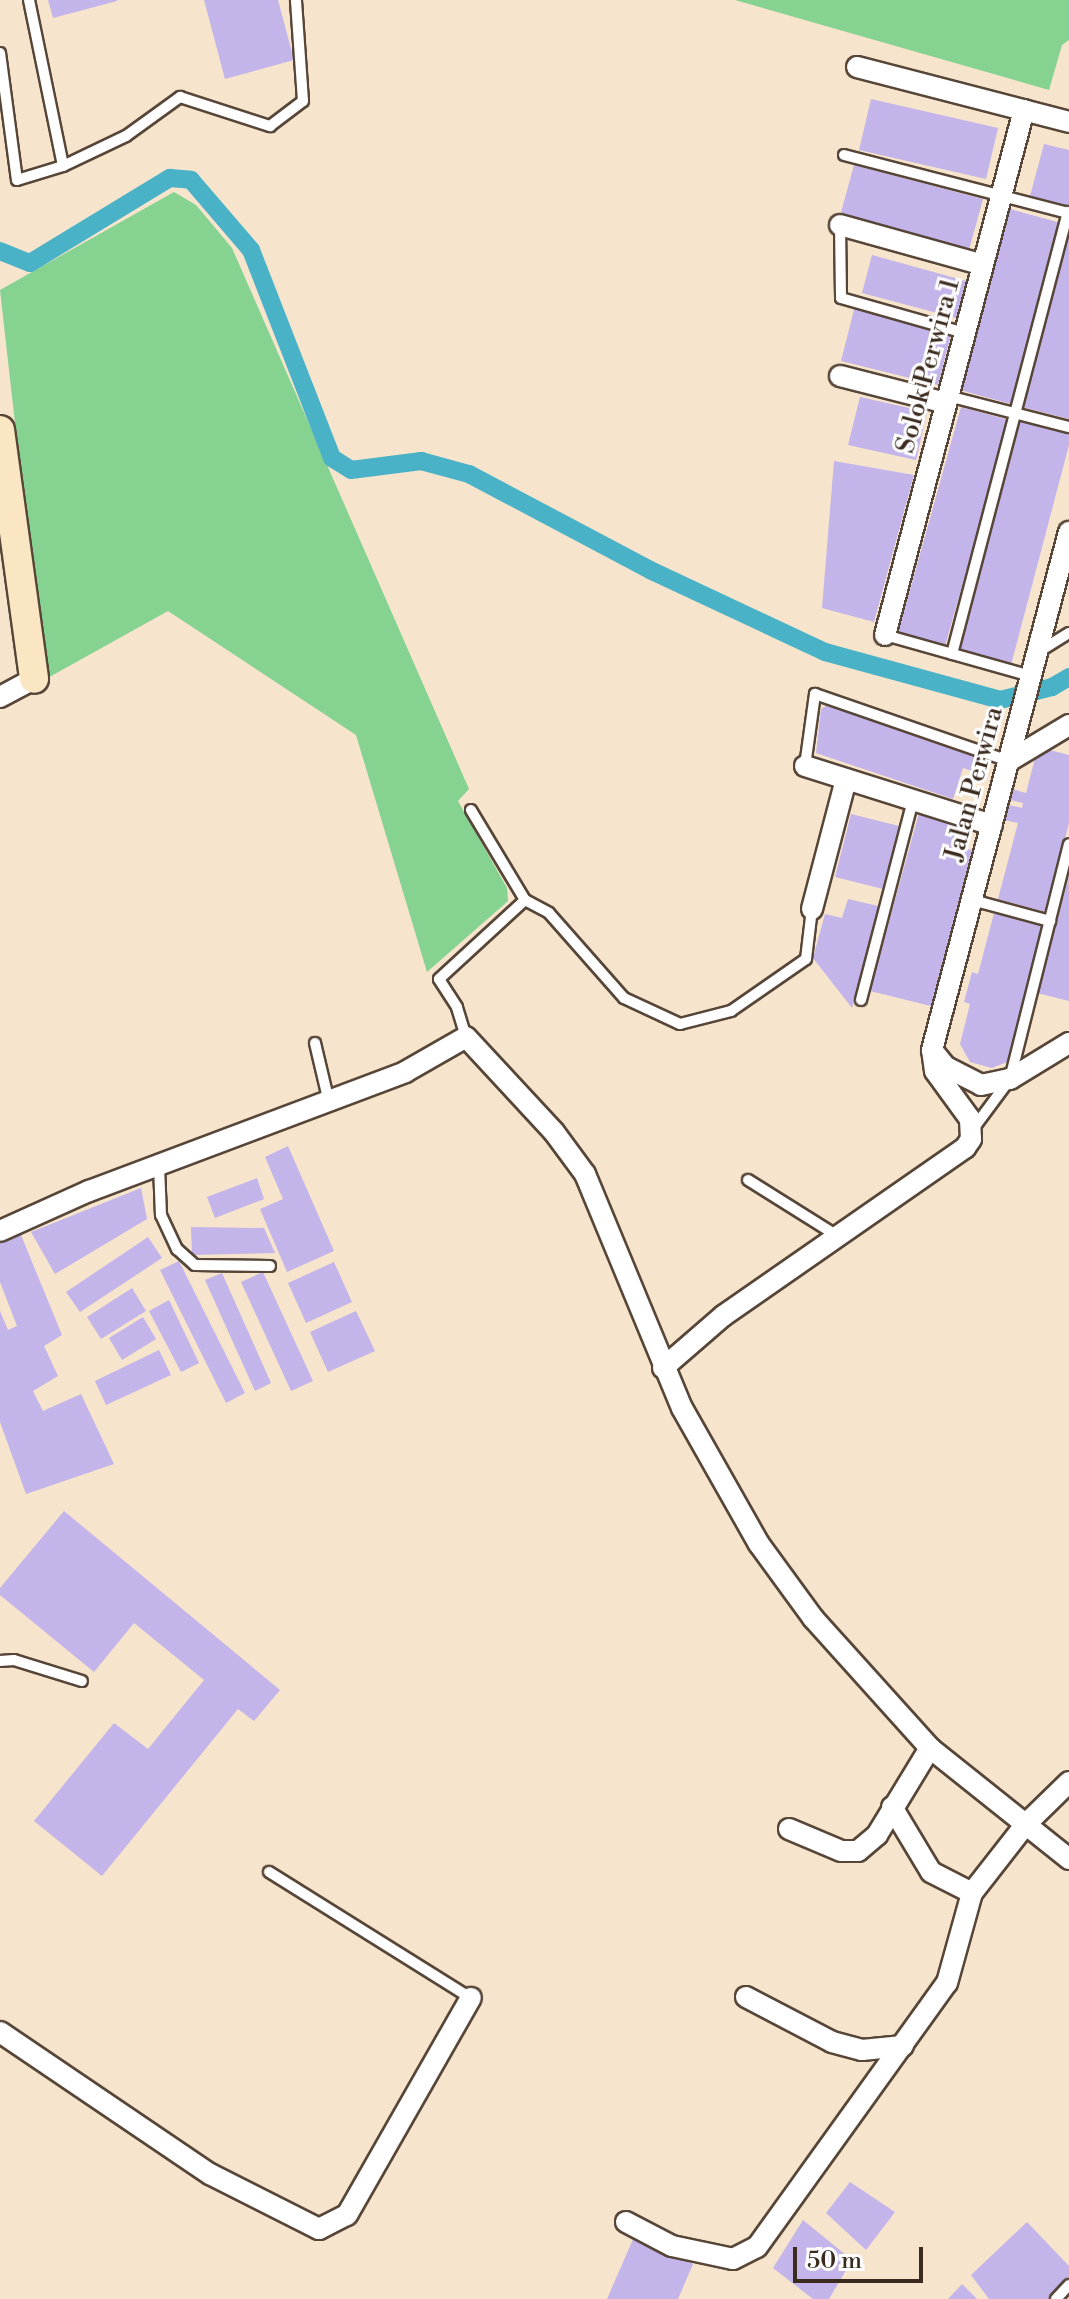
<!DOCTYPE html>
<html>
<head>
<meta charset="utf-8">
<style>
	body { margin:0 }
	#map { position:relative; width:1069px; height:2299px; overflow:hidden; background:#f6e4cc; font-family:"Libre Bodoni",serif }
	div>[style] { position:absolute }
	.green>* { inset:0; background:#85d291 }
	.canal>* { height:18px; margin:-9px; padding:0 9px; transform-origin:9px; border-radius:9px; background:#49b2c7 }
	.building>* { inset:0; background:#c3b4ea }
	.roads { filter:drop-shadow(2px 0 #574638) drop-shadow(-2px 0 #574638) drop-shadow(0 2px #574638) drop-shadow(0 -2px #574638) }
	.lane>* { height:10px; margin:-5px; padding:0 5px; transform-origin:5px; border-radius:5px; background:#fff }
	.street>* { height:20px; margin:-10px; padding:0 10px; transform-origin:10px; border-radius:10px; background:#fff }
	.secondary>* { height:28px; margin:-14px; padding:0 14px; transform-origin:14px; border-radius:14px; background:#fbe6c3 }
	span { translate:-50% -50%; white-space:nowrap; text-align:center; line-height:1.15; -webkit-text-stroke:6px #fff; paint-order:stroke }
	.street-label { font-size:26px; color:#3b2a1e }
	.scale { position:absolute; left:793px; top:2247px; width:130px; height:36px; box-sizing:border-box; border:4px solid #3b2a1e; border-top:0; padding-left:10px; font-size:24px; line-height:28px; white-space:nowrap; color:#3b2a1e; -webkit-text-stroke:6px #fff; paint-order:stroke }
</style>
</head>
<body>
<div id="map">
	<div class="green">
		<i style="clip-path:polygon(735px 0,1069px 0,1069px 40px,1062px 45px,1049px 90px)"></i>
		<i style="clip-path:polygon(174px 192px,196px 205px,232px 248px,469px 789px,458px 801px,507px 888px,508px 901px,427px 972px,356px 735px,168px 611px,44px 680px,0 290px)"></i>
	</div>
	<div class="canal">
		<i style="left:0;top:251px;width:32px;rotate:22deg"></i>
		<i style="left:30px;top:263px;width:164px;rotate:-31.3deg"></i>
		<i style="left:170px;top:178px;width:21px;rotate:5deg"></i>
		<i style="left:191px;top:180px;width:92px;rotate:49.4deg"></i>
		<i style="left:251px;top:250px;width:223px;rotate:68.7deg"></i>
		<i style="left:332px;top:458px;width:22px;rotate:32deg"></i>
		<i style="left:351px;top:470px;width:71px;rotate:-7.3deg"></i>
		<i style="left:421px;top:461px;width:50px;rotate:15.2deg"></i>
		<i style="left:469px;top:474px;width:205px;rotate:27.9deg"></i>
		<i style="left:650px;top:570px;width:193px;rotate:25.1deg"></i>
		<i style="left:825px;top:652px;width:181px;rotate:15.3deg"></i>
		<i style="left:1000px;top:700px;width:54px;rotate:-14deg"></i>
		<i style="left:1052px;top:687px;width:20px;rotate:-30deg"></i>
	</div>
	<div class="building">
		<i style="clip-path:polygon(48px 0,117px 0,117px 1px,53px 18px)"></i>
		<i style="clip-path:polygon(204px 0,278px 0,294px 60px,225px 79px)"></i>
		<i style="clip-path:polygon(871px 99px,998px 128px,986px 179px,859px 150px)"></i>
		<i style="clip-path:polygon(1044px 144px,1069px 150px,1069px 207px,1030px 196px)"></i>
		<i style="clip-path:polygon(854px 165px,983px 199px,969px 250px,840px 216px)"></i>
		<i style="clip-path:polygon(1010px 209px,1061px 223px,1011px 404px,960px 390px)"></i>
		<i style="clip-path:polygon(1068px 232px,1069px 232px,1069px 419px,1022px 407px)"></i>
		<i style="clip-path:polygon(872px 255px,966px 281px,956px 318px,862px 293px)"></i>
		<i style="clip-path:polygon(855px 306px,952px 331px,938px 385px,841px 361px)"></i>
		<i style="clip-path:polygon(860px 397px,927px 412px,916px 460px,848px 445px)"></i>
		<i style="clip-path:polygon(961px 407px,1009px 420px,945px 646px,898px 633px)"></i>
		<i style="clip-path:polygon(1019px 420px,1069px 433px,1069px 445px,1011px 665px,958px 652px)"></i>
		<i style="clip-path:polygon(834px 461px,914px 475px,874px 622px,822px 608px)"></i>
		<i style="clip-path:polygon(829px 704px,981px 755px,975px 772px,963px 768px,953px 799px,816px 753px,821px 709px)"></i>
		<i style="clip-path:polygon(1038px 747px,1069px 755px,1069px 823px,1046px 912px,998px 899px,1018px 823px,1004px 820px,1009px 805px,1022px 808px,1023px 803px,1010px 800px,1012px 789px,1026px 793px)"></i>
		<i style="clip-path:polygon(919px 813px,967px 831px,963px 848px,972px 850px,931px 1006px,870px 991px)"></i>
		<i style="clip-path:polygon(851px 814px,899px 826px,883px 889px,835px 877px)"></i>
		<i style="clip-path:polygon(1069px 876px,1069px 1001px,1037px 993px)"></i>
		<i style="clip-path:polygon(848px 899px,878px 906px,852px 1008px,813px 958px,825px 914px,842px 918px)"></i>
		<i style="clip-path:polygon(994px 913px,1042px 925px,1007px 1062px,992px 1068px,970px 1062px,960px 1044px,970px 1004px,964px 1002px,972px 972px,978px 974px)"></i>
		<i style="clip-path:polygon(288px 1146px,334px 1251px,287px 1272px,260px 1209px,283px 1199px,265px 1157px)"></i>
		<i style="clip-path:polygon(257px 1178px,264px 1199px,215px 1218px,207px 1197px)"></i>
		<i style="clip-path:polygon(141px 1188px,147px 1219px,55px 1274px,31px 1232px)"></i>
		<i style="clip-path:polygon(191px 1227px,264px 1228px,275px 1253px,192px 1255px)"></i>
		<i style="clip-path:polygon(21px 1235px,62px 1335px,44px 1346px,58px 1376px,33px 1391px,43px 1411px,81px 1394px,114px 1464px,26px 1494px,0 1422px,0 1311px,8px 1330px,17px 1326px,0 1282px,0 1242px)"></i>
		<i style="clip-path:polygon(148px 1237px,162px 1258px,80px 1312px,66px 1292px)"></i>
		<i style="clip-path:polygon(179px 1261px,245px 1393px,226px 1403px,160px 1270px)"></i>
		<i style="clip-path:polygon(334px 1262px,352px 1302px,306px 1323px,288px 1283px)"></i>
		<i style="clip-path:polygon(263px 1272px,313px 1381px,291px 1391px,241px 1282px)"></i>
		<i style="clip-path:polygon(222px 1273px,271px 1383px,255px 1391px,205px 1280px)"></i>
		<i style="clip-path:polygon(132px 1288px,146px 1311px,101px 1339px,87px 1317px)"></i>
		<i style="clip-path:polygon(169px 1300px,199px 1363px,181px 1372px,149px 1311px)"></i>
		<i style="clip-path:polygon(356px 1311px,375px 1351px,328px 1372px,310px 1332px)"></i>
		<i style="clip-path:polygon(143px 1317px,156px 1339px,122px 1360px,109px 1338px)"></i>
		<i style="clip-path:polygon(159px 1350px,171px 1375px,106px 1405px,95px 1381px)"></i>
		<i style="clip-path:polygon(64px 1511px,280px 1690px,254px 1721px,238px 1709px,102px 1876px,34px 1821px,114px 1723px,148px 1749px,204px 1680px,134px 1623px,94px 1672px,0 1595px,0 1588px)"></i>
		<i style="clip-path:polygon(850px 2182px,895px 2212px,866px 2250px,826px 2213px)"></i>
		<i style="clip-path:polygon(803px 2220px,852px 2260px,829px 2299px,813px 2299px,773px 2268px)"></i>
		<i style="clip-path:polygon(1027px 2222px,1069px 2266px,1069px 2279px,1049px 2299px,989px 2299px,971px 2275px)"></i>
		<i style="clip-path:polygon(634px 2237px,693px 2264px,678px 2299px,607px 2299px)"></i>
		<i style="clip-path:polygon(962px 2284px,977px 2299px,948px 2299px)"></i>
	</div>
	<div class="roads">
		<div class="lane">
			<i style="left:29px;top:0;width:169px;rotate:78.4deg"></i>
			<i style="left:0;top:53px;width:128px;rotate:82.4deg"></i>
			<i style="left:17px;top:180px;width:48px;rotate:-16.9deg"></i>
			<i style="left:63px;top:166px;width:70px;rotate:-25.5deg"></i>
			<i style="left:126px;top:136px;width:67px;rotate:-35.8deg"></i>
			<i style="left:180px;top:97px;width:95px;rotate:17.9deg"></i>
			<i style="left:270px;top:126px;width:41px;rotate:-37.1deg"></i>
			<i style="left:303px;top:101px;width:101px;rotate:-94deg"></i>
			<i style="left:844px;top:155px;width:232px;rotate:14.5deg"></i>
			<i style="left:840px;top:225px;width:73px;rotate:89.2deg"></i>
			<i style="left:841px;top:298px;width:129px;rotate:15.8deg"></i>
			<i style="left:948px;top:396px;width:125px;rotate:14.4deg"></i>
			<i style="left:885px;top:635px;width:152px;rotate:15.7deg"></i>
			<i style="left:1040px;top:651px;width:34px;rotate:-32deg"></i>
			<i style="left:952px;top:654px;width:457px;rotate:-75.3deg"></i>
			<i style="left:805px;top:766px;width:73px;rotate:-82.1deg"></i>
			<i style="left:815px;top:694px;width:205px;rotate:19.1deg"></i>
			<i style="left:525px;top:900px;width:27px;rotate:28deg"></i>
			<i style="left:549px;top:913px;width:113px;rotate:48.6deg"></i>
			<i style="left:624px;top:998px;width:62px;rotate:24.9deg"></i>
			<i style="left:680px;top:1024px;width:53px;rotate:-14.3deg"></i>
			<i style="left:731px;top:1011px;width:91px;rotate:-34.7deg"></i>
			<i style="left:806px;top:959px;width:50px;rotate:-83.2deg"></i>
			<i style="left:972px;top:900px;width:81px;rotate:15.1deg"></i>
			<i style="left:861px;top:1000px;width:207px;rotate:-75.4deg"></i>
			<i style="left:466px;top:1037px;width:31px;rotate:-107deg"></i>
			<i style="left:457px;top:1007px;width:33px;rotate:-123deg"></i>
			<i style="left:439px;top:979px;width:117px;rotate:-42.6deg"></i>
			<i style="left:525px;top:900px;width:105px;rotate:-121deg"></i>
			<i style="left:315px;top:1043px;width:61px;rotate:76.7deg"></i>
			<i style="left:973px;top:1129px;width:62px;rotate:-53.5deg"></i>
			<i style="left:1010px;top:1079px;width:242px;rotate:-75.9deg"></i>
			<i style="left:159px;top:1166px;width:49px;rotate:87.7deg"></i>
			<i style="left:161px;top:1215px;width:38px;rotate:65deg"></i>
			<i style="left:177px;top:1249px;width:24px;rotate:42deg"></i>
			<i style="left:195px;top:1265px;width:75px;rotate:0.8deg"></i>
			<i style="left:748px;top:1180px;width:102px;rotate:32.1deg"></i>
			<i style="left:0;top:1661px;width:14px;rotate:-4deg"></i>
			<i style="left:14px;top:1660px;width:71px;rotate:17.2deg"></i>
			<i style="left:269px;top:1872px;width:238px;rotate:32deg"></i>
			<i style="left:1056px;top:2299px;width:19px;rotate:-47deg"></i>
		</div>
		<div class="street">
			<i style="left:857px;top:67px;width:219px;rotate:14.5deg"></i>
			<i style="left:840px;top:225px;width:148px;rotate:15.6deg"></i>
			<i style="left:840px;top:376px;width:109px;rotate:14.3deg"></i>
			<i style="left:885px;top:635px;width:543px;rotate:-75.17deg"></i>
			<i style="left:0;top:697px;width:38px;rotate:-28deg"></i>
			<i style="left:1009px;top:761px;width:70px;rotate:-31deg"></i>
			<i style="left:805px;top:766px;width:196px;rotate:17.5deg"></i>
			<i style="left:812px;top:909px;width:134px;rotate:-75.3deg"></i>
			<i style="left:932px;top:1050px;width:22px;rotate:51deg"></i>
			<i style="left:946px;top:1067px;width:39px;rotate:27deg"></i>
			<i style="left:981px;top:1085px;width:30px;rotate:-12deg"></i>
			<i style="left:1010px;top:1079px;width:69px;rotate:-31.4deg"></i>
			<i style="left:0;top:1231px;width:98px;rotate:-24.2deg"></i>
			<i style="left:89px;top:1191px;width:338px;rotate:-20.6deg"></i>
			<i style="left:405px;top:1072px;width:70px;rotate:-29.8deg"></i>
			<i style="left:466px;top:1037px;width:129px;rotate:47.2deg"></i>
			<i style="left:554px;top:1132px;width:52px;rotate:53.6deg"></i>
			<i style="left:585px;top:1174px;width:253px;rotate:67.5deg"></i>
			<i style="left:682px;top:1408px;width:156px;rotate:60.5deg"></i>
			<i style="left:759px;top:1544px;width:92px;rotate:53.9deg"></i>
			<i style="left:813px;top:1618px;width:175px;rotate:48deg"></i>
			<i style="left:930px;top:1748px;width:178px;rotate:38.6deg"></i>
			<i style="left:663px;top:1368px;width:79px;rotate:-40.9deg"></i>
			<i style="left:723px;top:1316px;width:295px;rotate:-34.8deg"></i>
			<i style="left:965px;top:1148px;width:11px;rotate:-56deg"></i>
			<i style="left:971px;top:1139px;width:20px;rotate:-93deg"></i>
			<i style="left:970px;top:1119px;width:59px;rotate:-126.1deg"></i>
			<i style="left:935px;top:1071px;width:21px;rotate:-98deg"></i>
			<i style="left:932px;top:1050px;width:536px;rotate:-75.19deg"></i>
			<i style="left:892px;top:1807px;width:76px;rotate:59deg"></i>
			<i style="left:931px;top:1872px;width:46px;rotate:27.1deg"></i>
			<i style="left:789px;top:1829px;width:56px;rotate:22.9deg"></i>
			<i style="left:841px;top:1851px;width:17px"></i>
			<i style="left:858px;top:1851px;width:25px;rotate:-40deg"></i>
			<i style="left:877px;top:1835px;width:102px;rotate:-58.7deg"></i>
			<i style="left:746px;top:1997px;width:97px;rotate:27.6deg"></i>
			<i style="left:832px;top:2042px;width:31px;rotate:15deg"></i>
			<i style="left:862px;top:2050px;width:41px;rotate:-5.6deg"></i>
			<i style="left:0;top:2032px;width:254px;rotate:34.1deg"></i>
			<i style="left:210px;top:2174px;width:122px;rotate:26.8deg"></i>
			<i style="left:319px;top:2229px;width:31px;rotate:-27deg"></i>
			<i style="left:347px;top:2215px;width:250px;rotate:-60.3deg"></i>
			<i style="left:626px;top:2222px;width:52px;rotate:27.6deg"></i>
			<i style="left:672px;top:2246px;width:62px;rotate:12deg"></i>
			<i style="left:733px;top:2259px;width:27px;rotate:-27deg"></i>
			<i style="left:757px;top:2247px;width:325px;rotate:-54.3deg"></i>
			<i style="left:947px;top:1983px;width:93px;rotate:-74.5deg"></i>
			<i style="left:972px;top:1893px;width:88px;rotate:-52deg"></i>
			<i style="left:1026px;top:1824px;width:60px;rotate:-44.3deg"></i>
		</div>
		<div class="secondary">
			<i style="left:0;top:430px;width:251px;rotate:82.2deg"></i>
		</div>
	</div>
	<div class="street-label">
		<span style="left:929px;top:366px;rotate:-75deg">Solok Perwira 1</span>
		<span style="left:975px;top:784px;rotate:-75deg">Jalan Perwira</span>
	</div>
	<div class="scale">50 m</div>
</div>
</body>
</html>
